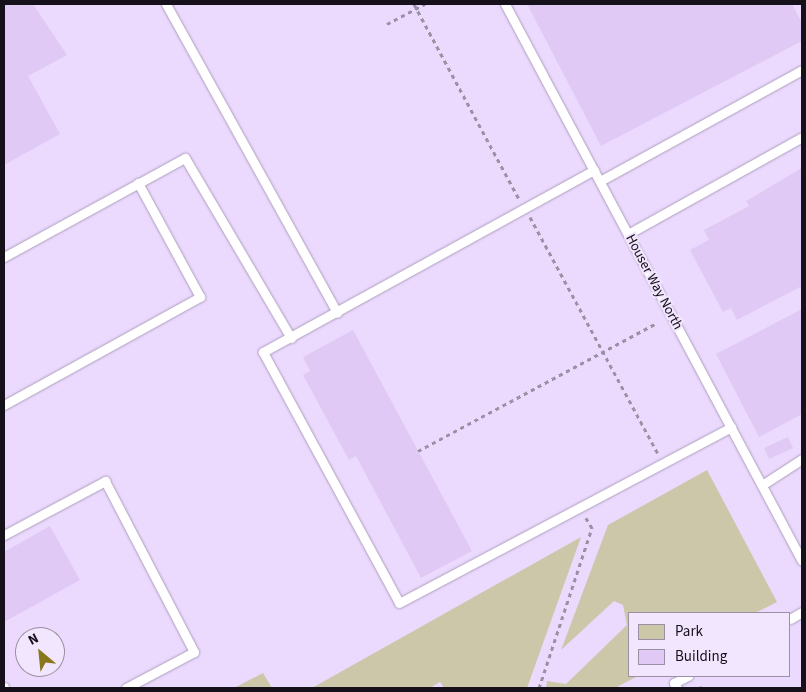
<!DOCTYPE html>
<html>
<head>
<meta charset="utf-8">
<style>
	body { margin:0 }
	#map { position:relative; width:806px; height:692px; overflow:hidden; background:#f1e6fe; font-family:"Source Sans 3",sans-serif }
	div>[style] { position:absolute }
	.built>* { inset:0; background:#ebd9fe }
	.green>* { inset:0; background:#cdc7aa }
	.building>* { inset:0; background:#e0caf5 }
	.path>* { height:3px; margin-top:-1.5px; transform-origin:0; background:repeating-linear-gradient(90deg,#9a91a4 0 4px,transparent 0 8px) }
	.roads { filter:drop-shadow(0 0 1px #ad9fbb) drop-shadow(0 0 1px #ad9fbb) }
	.service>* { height:9px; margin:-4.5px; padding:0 4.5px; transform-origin:4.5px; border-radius:4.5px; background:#fff }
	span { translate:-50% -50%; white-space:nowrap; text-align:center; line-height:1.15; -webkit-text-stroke:4px #f1e6fe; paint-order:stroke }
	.street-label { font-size:14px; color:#15101a }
	.frame { position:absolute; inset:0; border:5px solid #15101a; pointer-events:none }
	.legend { position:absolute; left:628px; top:612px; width:162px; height:65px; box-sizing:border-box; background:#f1e6fe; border:1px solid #9990a3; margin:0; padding:6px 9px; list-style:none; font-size:15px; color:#15101a }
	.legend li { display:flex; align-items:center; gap:10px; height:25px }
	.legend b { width:25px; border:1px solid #9990a3 }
	.north { position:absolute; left:15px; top:627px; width:50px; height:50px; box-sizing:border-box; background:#f1e6fe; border:1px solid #9990a3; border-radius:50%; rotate:332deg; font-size:14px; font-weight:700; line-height:20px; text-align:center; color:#15101a }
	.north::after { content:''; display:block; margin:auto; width:18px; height:22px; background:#88771b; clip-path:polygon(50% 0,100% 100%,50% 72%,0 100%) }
</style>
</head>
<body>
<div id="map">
	<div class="built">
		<div style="clip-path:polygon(evenodd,4px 4px,802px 4px,802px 688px,4px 688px,4px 4px,630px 613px,790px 613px,790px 676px,630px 676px,630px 613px,4px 4px,25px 637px,55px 637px,55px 667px,25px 667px,25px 637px)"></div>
	</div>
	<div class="green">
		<div style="clip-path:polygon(707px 470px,777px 602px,755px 613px,630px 613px,630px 676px,638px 676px,615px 688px,546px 688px,547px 681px,566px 684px,627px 625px,623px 605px,614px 601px,561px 650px,608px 525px)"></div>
		<div style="clip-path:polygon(581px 537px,527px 688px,444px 688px,440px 682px,430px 688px,312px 688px)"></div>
		<div style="clip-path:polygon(263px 673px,272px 688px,234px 688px)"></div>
	</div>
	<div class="building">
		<div style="clip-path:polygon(4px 4px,33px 4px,67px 55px,28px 76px,60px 134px,4px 165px)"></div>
		<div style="clip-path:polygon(527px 4px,792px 4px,802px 23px,802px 41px,601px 146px)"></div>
		<div style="clip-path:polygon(802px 168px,802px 292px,800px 287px,737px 320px,731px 308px,723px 312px,690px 250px,709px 240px,704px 230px,749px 206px,746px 201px)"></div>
		<div style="clip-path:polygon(802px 309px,802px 414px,759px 437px,716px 354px)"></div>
		<div style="clip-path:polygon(353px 330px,472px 551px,421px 578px,356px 456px,349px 460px,303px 375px,310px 371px,303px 357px)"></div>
		<div style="clip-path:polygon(788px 437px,793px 448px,769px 459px,764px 448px)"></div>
		<div style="clip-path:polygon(50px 526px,80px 580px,4px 622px,4px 552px)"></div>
	</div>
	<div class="path">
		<div style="left:414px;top:4px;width:221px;rotate:61.7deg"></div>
		<div style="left:387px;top:24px;width:43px;rotate:-27.8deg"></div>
		<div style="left:530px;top:217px;width:269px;rotate:61.6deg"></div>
		<div style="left:418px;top:451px;width:269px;rotate:-28.2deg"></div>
		<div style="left:539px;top:688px;width:169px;rotate:-71.7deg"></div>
		<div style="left:592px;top:528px;width:12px;rotate:-121deg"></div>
		<div style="left:699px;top:688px;width:3px;rotate:-18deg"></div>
	</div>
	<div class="roads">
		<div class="service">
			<div style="left:166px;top:4px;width:353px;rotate:61deg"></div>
			<div style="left:505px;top:4px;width:631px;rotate:61.93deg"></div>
			<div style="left:594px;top:170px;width:378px;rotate:151.2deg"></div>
			<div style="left:263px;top:352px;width:285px;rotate:61.5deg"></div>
			<div style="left:399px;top:603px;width:376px;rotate:-27.9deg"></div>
			<div style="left:600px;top:181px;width:230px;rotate:-28.8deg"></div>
			<div style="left:628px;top:234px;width:199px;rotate:-29.1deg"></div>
			<div style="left:4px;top:257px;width:206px;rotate:-28.7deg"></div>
			<div style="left:185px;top:158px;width:209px;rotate:59.5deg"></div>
			<div style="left:4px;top:405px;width:224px;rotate:-28.9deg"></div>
			<div style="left:200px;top:297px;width:130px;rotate:-118.5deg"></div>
			<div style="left:762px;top:485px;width:48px;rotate:-33deg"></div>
			<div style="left:4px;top:535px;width:115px;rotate:-28.1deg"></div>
			<div style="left:105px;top:481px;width:193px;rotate:62.5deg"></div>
			<div style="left:194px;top:652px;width:77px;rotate:152.1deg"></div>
			<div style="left:790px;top:619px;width:14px;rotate:-30deg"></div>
			<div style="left:4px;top:687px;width:1px;rotate:90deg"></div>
			<div style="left:677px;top:688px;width:6px;rotate:-121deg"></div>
			<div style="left:674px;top:683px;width:16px;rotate:-27deg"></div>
		</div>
	</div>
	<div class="street-label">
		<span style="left:654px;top:282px;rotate:62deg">Houser Way North</span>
	</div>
	<div class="frame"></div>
	<ul class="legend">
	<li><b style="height:14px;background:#cdc7aa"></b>Park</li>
	<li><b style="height:14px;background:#e0caf5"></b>Building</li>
	</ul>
	<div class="north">N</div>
</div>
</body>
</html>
